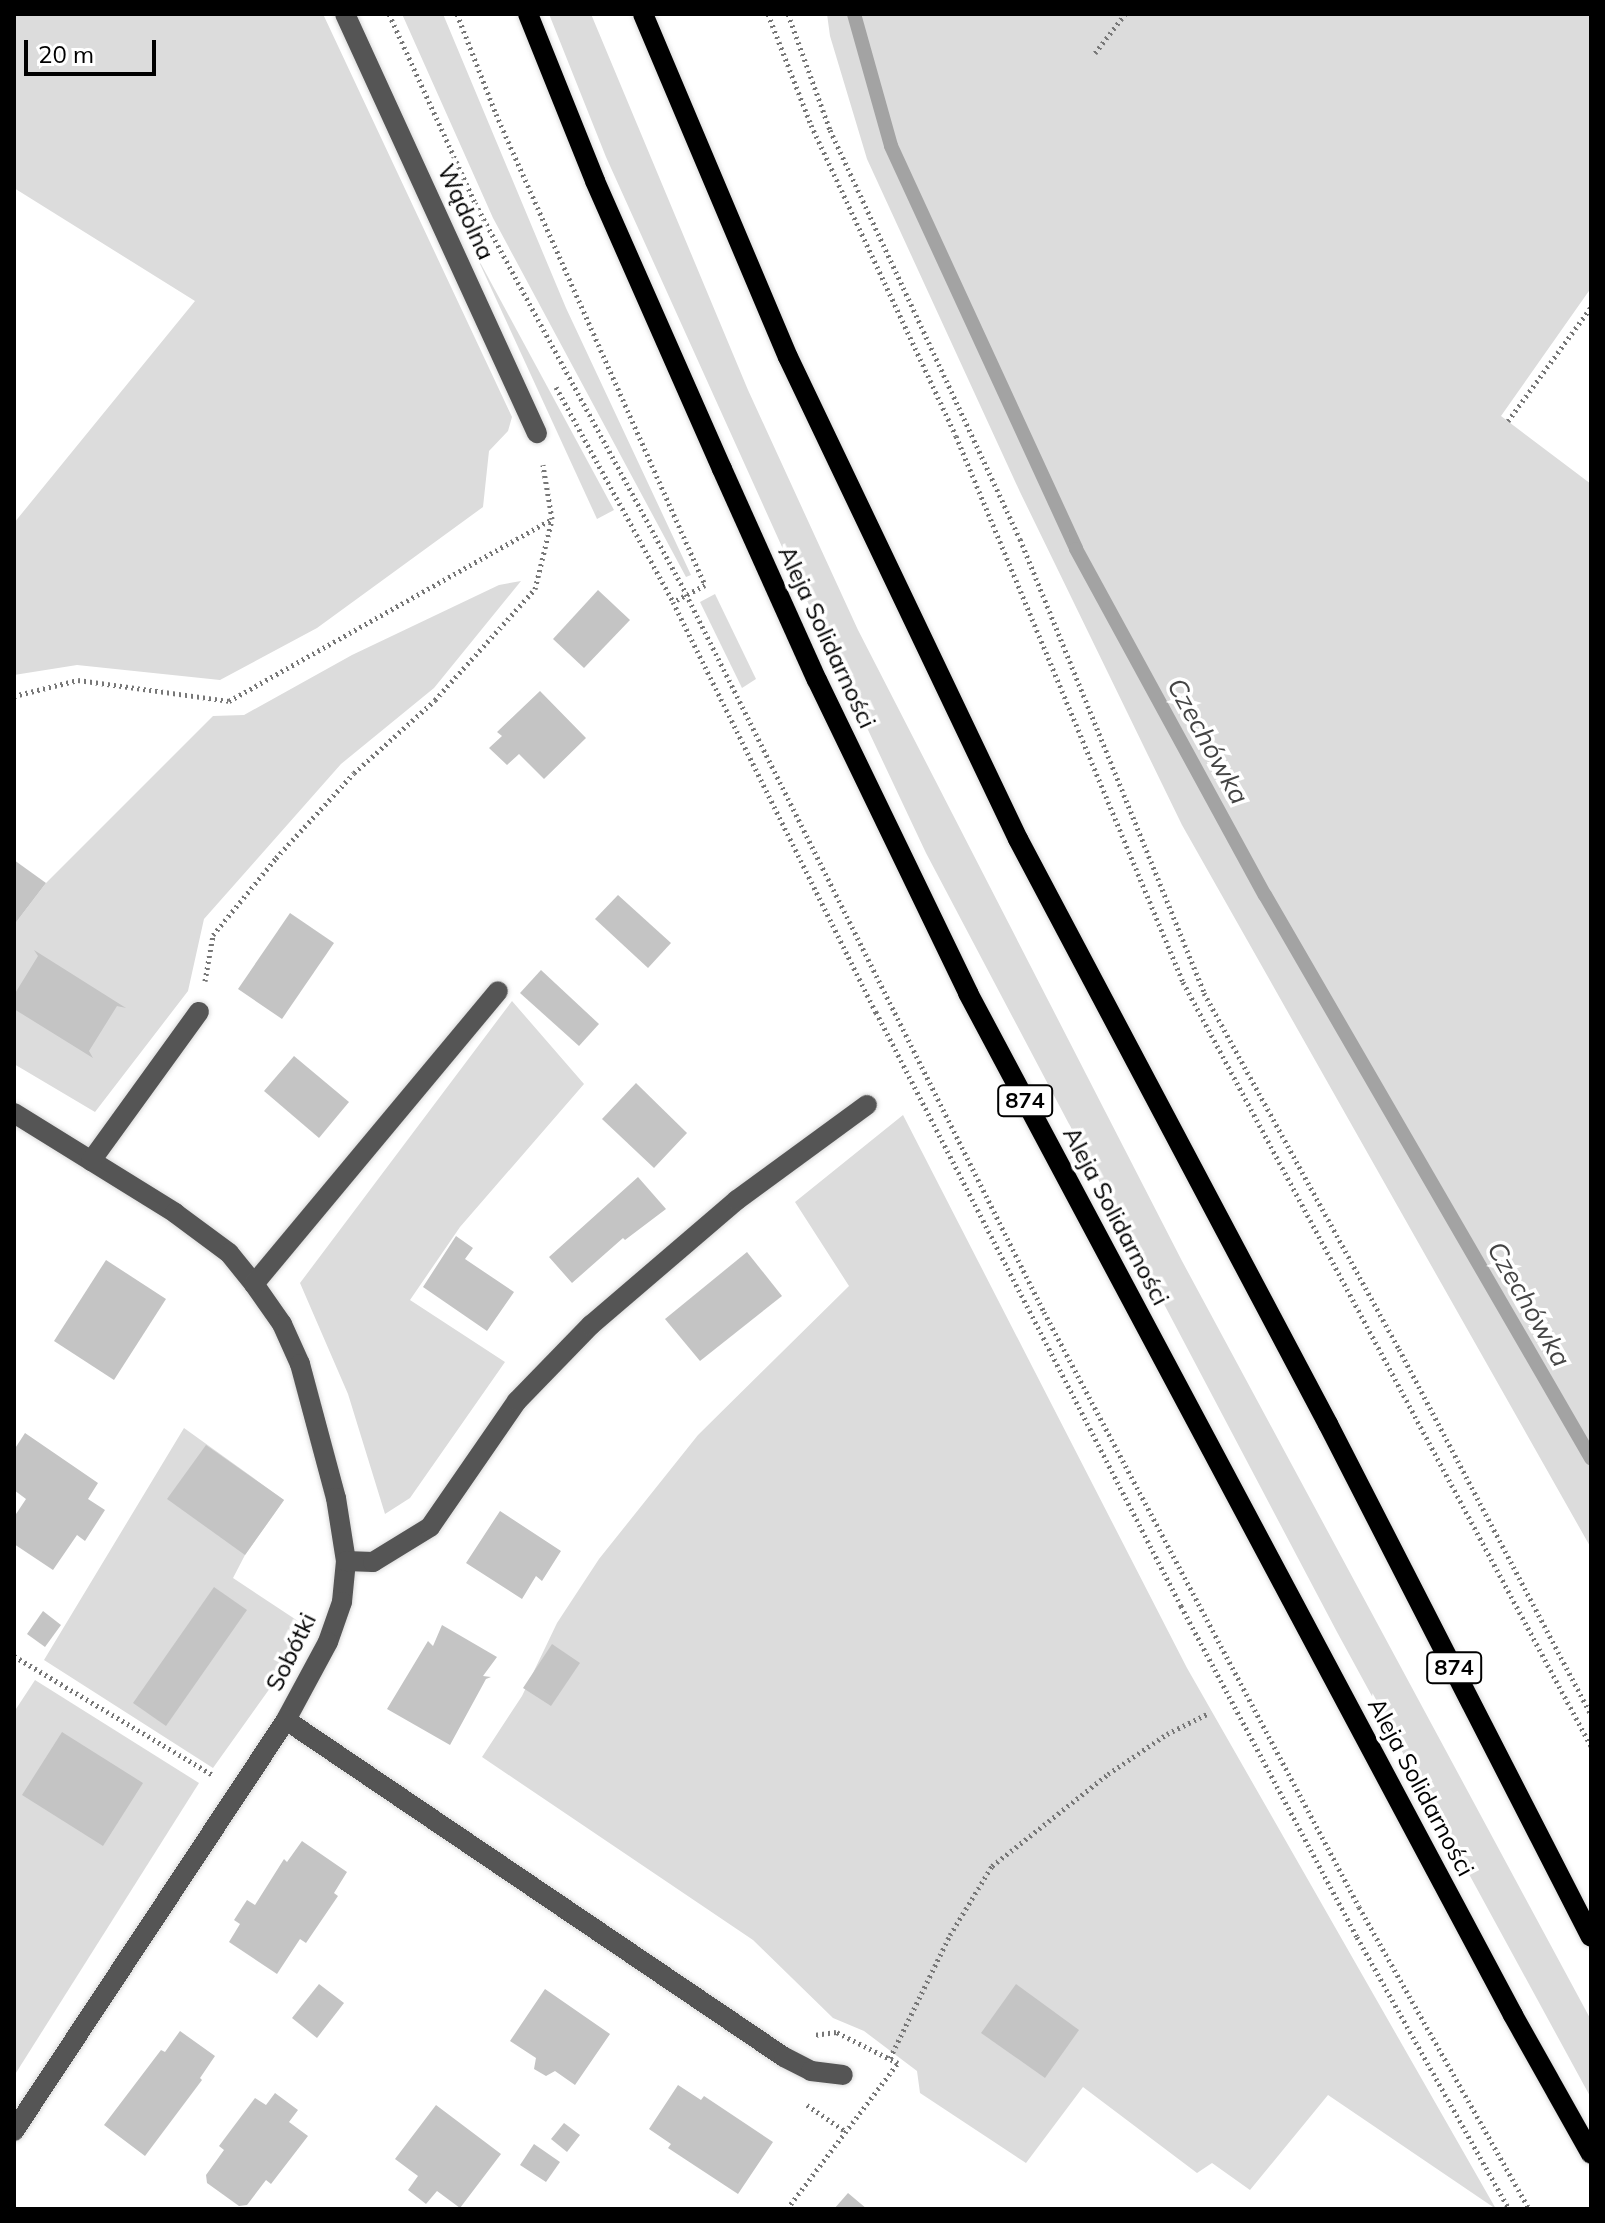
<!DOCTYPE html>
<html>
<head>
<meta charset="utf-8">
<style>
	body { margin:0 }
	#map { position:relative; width:1605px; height:2223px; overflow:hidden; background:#fff; font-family:Mulish,sans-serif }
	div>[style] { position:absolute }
	.green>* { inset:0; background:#dcdcdc }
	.stream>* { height:14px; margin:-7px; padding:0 7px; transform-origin:7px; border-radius:7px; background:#a3a3a3 }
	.building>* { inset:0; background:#c4c4c4 }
	.path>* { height:5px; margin-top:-2.5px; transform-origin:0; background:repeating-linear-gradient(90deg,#777 0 2px,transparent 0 6px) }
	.roads { filter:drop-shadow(0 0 2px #dbdbdb) drop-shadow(0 0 2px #dbdbdb) }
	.minor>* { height:20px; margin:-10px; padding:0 10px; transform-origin:10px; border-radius:10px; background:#555 }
	.major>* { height:20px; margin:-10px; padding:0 10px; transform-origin:10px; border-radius:10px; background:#000 }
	span { translate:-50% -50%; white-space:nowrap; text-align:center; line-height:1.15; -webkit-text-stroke:7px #fff; paint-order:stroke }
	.shield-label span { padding:2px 6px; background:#fff; border:2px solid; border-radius:6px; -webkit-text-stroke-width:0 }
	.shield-label { font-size:22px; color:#000; font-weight:700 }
	.street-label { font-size:24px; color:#000 }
	.water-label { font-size:26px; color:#444; font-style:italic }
	.frame { position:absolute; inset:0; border:16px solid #000; pointer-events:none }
	.scale { position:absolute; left:24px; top:40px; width:132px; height:36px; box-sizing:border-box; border:4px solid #000; border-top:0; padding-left:10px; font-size:24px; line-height:28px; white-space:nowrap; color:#000; -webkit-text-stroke:6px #fff; paint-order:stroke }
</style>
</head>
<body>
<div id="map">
	<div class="green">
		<div style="clip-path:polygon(14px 14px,323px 14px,512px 417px,508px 431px,489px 451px,483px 507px,317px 628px,220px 680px,77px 665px,14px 675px,14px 523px,195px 301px,14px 188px)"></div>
		<div style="clip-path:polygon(402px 14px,443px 14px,566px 308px,691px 575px,686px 577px,493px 218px)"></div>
		<div style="clip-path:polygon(549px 14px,591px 14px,748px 390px,858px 630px,1182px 1261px,1591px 2020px,1591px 2098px,1337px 1632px,926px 853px,787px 558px,606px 157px)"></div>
		<div style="clip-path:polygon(827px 14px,1591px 14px,1591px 288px,1501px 416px,1591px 484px,1591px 1548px,1182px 825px,1020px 492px,867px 159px,830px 36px)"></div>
		<div style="clip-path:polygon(475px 253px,614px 510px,597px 519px)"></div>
		<div style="clip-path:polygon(521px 581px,434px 688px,341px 764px,204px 919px,188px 991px,95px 1112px,14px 1064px,14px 925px,46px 883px,213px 716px,244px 715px,352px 655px,499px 585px)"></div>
		<div style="clip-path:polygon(715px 594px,756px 679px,742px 688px,700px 602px)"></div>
		<div style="clip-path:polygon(512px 1001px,584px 1084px,460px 1227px,410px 1300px,505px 1362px,410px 1498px,385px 1514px,348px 1394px,300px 1283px)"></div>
		<div style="clip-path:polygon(903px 1115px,1187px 1668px,1496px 2209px,1328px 2095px,1250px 2190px,1212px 2163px,1197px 2173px,1083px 2087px,1026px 2163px,920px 2093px,917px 2071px,864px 2031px,833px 2018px,753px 1940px,482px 1757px,522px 1696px,557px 1623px,599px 1559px,698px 1435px,849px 1286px,795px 1202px)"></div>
		<div style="clip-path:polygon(184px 1428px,284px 1500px,245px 1555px,233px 1578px,304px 1625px,283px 1670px,213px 1768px,44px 1660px)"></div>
		<div style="clip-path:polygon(35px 1680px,199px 1783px,14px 2076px,14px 1712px)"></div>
	</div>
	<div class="stream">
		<div style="left:854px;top:14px;width:137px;rotate:74.3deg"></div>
		<div style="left:891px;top:146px;width:443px;rotate:65.3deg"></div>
		<div style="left:1076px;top:549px;width:394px;rotate:61.4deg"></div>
		<div style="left:1265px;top:895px;width:651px;rotate:59.93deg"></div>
	</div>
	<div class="building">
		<div style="clip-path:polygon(598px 590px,630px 620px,584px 668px,553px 639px)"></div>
		<div style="clip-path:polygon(540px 691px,586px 738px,544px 779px,519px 754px,507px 765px,489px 748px,502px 736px,497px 732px)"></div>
		<div style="clip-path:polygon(14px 860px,46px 883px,14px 925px)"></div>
		<div style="clip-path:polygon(618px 895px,671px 943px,648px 968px,595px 919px)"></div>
		<div style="clip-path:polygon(290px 913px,334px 943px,282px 1019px,238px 989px)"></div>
		<div style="clip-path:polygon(34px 950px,126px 1008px,117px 1006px,89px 1051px,93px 1058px,14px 1009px,14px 995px,38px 956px)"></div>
		<div style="clip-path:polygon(541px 970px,599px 1024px,579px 1046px,520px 993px)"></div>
		<div style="clip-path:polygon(294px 1056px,349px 1102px,319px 1138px,264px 1091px)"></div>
		<div style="clip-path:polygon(636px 1083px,687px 1133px,654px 1168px,602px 1119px)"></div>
		<div style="clip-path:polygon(638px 1177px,666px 1209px,625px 1240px,623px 1238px,572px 1283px,549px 1257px)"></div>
		<div style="clip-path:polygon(456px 1236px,473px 1248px,465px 1259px,514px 1292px,487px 1331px,423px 1287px)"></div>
		<div style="clip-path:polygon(747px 1252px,782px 1296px,700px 1361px,665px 1319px)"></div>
		<div style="clip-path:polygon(106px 1260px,166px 1299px,114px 1380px,54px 1341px)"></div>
		<div style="clip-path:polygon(25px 1433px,98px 1483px,88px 1499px,105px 1510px,85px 1541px,77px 1535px,53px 1570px,14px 1544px,14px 1517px,26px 1499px,14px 1490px,14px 1450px)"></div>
		<div style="clip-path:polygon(206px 1445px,284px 1500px,245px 1555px,167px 1499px)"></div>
		<div style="clip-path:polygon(500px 1511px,561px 1551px,542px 1581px,536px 1576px,522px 1599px,466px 1563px)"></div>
		<div style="clip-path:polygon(214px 1587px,247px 1610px,166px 1726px,133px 1703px)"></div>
		<div style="clip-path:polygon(43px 1611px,61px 1625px,45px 1647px,27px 1634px)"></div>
		<div style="clip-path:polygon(442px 1625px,497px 1657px,483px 1676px,491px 1677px,486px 1679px,450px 1745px,387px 1709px,428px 1641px,433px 1646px)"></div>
		<div style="clip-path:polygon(552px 1644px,580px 1663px,551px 1706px,523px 1688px)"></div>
		<div style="clip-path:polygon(62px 1732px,143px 1783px,103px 1846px,22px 1795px)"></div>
		<div style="clip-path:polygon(302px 1841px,347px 1872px,334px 1893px,338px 1896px,306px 1943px,300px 1939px,277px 1974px,229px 1942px,240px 1924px,234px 1920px,247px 1900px,255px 1905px,284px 1859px,287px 1862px)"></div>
		<div style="clip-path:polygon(319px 1984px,344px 2003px,317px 2038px,292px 2018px)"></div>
		<div style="clip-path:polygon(1016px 1984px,1079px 2030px,1045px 2078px,981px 2033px)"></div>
		<div style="clip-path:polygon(545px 1989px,610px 2034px,575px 2085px,555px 2071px,546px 2076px,534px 2069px,536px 2058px,510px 2041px)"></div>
		<div style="clip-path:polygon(180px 2031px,215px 2056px,200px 2078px,202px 2080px,145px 2156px,104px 2125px,161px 2050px,165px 2052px)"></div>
		<div style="clip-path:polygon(678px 2085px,701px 2100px,704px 2096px,773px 2142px,738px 2194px,668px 2148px,671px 2144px,649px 2129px)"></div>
		<div style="clip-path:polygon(275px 2093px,298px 2110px,289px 2122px,308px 2136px,271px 2184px,266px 2180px,247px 2205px,239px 2206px,207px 2183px,206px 2175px,224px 2150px,219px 2146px,255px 2098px,266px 2105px)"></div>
		<div style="clip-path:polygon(436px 2105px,501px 2154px,460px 2208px,437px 2191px,426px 2204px,408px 2190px,418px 2176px,395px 2159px)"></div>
		<div style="clip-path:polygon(564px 2123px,580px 2135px,567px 2152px,551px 2139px)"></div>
		<div style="clip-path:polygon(534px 2144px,560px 2162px,546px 2182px,520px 2165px)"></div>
		<div style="clip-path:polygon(848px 2193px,867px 2209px,834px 2209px)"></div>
	</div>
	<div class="path">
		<div style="left:389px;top:14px;width:208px;rotate:65.5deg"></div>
		<div style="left:475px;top:203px;width:444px;rotate:61.6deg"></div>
		<div style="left:686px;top:594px;width:802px;rotate:63.5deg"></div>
		<div style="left:1044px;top:1312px;width:673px;rotate:62.1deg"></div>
		<div style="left:1359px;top:1907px;width:347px;rotate:60.6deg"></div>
		<div style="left:457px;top:14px;width:107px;rotate:68.7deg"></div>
		<div style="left:496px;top:114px;width:515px;rotate:66.07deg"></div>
		<div style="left:705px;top:585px;width:36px;rotate:152deg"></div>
		<div style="left:768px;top:14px;width:119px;rotate:68.8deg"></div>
		<div style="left:811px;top:125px;width:343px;rotate:65deg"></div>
		<div style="left:956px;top:436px;width:591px;rotate:67.42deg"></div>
		<div style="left:1183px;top:982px;width:866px;rotate:61.9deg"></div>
		<div style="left:788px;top:14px;width:123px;rotate:70.1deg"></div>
		<div style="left:830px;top:130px;width:451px;rotate:65.1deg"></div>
		<div style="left:1020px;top:539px;width:490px;rotate:67.9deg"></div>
		<div style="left:1204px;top:993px;width:406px;rotate:61.3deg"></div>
		<div style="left:1399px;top:1349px;width:413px;rotate:62.3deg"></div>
		<div style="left:1095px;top:53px;width:49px;rotate:-52.4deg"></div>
		<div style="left:556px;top:387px;width:245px;rotate:61.4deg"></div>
		<div style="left:673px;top:602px;width:458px;rotate:63.7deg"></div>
		<div style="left:876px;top:1012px;width:668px;rotate:62.82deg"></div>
		<div style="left:1181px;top:1606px;width:375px;rotate:62deg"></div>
		<div style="left:1357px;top:1937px;width:312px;rotate:60.8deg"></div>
		<div style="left:1508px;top:421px;width:141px;rotate:-53.9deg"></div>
		<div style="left:14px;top:696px;width:66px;rotate:-14deg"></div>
		<div style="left:78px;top:680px;width:152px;rotate:7.9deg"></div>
		<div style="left:229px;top:701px;width:371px;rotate:-29.4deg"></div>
		<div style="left:205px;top:981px;width:47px;rotate:-80.1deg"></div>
		<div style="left:213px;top:935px;width:99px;rotate:-50.7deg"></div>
		<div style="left:276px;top:858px;width:115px;rotate:-47.5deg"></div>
		<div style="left:354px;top:773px;width:109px;rotate:-42deg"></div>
		<div style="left:435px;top:700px;width:149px;rotate:-48deg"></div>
		<div style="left:535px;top:589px;width:72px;rotate:-76.3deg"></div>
		<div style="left:552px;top:519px;width:55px;rotate:-99.5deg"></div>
		<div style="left:14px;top:1656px;width:232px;rotate:30.9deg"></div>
		<div style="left:890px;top:2058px;width:137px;rotate:-64deg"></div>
		<div style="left:950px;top:1935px;width:81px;rotate:-58.7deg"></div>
		<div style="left:992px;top:1866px;width:148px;rotate:-38.4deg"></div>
		<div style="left:1108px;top:1774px;width:71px;rotate:-34.1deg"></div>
		<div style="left:1167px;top:1734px;width:47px;rotate:-26.6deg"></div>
		<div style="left:807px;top:2105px;width:46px;rotate:34.4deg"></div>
		<div style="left:787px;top:2209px;width:183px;rotate:-52.8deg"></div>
		<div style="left:898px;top:2063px;width:69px;rotate:-153.4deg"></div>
		<div style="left:836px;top:2032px;width:22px;rotate:172deg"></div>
	</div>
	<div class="roads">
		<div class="minor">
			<div style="left:345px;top:14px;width:461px;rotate:65.4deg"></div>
			<div style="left:14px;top:1113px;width:190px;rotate:31.8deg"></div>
			<div style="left:175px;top:1213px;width:67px;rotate:36.5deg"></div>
			<div style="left:229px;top:1253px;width:40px;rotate:51deg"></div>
			<div style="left:254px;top:1284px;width:49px;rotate:55deg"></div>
			<div style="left:282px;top:1324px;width:44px;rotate:65.8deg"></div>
			<div style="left:300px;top:1364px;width:139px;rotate:75deg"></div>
			<div style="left:336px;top:1498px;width:64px;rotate:81deg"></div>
			<div style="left:346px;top:1561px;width:41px;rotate:95.6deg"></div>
			<div style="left:342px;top:1602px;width:42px;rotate:109.3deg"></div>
			<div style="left:328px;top:1642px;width:89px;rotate:118.3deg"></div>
			<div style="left:286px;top:1720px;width:493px;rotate:123.5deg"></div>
			<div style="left:91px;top:1161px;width:184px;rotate:-54.1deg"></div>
			<div style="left:254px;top:1284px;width:381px;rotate:-50.2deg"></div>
			<div style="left:346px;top:1561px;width:27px;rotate:2deg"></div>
			<div style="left:373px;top:1562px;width:67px;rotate:-31.6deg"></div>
			<div style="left:430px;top:1527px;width:153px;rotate:-55.4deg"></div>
			<div style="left:517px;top:1401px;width:106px;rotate:-45.8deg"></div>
			<div style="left:591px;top:1325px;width:192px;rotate:-40.6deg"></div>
			<div style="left:737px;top:1200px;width:161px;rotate:-36.2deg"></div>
			<div style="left:286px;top:1720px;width:601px;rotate:34.09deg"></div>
			<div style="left:784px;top:2057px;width:30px;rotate:27deg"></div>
			<div style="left:811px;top:2071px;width:32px;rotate:7deg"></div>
		</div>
		<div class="major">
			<div style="left:528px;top:14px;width:180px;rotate:68.1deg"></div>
			<div style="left:595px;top:181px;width:315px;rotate:66.2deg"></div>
			<div style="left:722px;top:469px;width:231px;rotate:65.8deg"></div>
			<div style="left:817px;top:680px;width:348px;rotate:64.2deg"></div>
			<div style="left:968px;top:993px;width:1158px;rotate:61.93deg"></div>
			<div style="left:1513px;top:2015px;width:159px;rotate:60.7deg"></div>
			<div style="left:643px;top:14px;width:372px;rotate:67.1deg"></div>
			<div style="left:788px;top:357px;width:534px;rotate:64.49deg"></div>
			<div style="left:1018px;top:839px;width:662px;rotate:62.08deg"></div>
			<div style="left:1328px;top:1424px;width:576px;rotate:62.86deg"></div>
		</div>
	</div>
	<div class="shield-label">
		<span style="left:1025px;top:1101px">874</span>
		<span style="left:1454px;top:1668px">874</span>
	</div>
	<div class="street-label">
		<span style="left:466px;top:212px;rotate:65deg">Wądolna</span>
		<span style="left:827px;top:637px;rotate:65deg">Aleja Solidarności</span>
		<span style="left:1116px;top:1216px;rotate:62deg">Aleja Solidarności</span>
		<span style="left:291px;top:1652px;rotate:-64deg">Sobótki</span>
		<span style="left:1421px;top:1787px;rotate:62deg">Aleja Solidarności</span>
	</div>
	<div class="water-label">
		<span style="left:1208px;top:741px;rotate:61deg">Czechówka</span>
		<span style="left:1529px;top:1304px;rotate:60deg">Czechówka</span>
	</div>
	<div class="frame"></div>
	<div class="scale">20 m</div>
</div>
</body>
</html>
